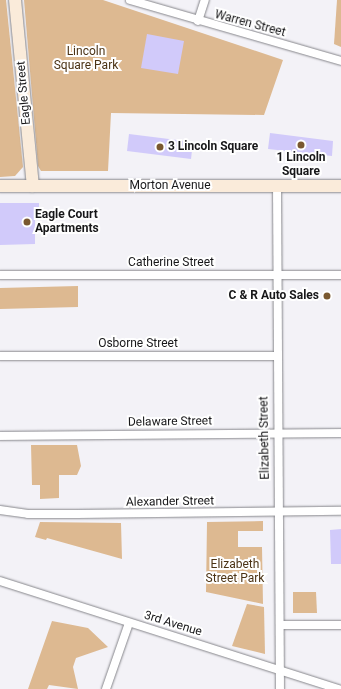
<!DOCTYPE html>
<html>
<head>
<meta charset="utf-8">
<style>
	body { margin:0 }
	#map { position:relative; width:341px; height:689px; overflow:hidden; background:#f3f2f7; font-family:Roboto,sans-serif }
	div>[style] { position:absolute }
	.green>* { inset:0; background:#ddb991 }
	.building>* { inset:0; background:#d1cafa }
	.roads { filter:drop-shadow(0 0 1px #86868b) drop-shadow(0 0 1px #86868b) }
	.street>* { height:8px; margin:-4px; padding:0 4px; transform-origin:4px; border-radius:4px; background:#fff }
	.secondary>* { height:12px; margin:-6px; padding:0 6px; transform-origin:6px; border-radius:6px; background:#faebda }
	.dots>* { width:11px; height:11px; translate:-50% -50%; box-sizing:border-box; border:2px solid #fff; border-radius:50% }
	span { translate:-50% -50%; white-space:nowrap; text-align:center; line-height:1.15; -webkit-text-stroke:4px #fff; paint-order:stroke }
	.street-label { font-size:12px; color:#171719 }
	.park-label { font-size:12px; color:#4b3315 }
	.poi-label { font-size:12px; color:#171719; font-weight:700 }
	.left { translate:0 -50%; text-align:left }
	.right { translate:-100% -50%; text-align:right }
</style>
</head>
<body>
<div id="map">
	<div class="green">
		<div style="clip-path:polygon(0 0,6px 0,23px 167px,15px 176px,0 177px)"></div>
		<div style="clip-path:polygon(24px 0,103px 0,283px 60px,264px 115px,111px 113px,108px 171px,41px 171px,38px 166px)"></div>
		<div style="clip-path:polygon(337px 0,341px 0,341px 47px,334px 44px)"></div>
		<div style="clip-path:polygon(78px 286px,78px 307px,0 309px,0 288px)"></div>
		<div style="clip-path:polygon(31px 445px,77px 445px,81px 466px,77px 475px,59px 475px,59px 498px,40px 499px,40px 485px,32px 485px)"></div>
		<div style="clip-path:polygon(263px 521px,263px 531px,238px 531px,238px 547px,262px 547px,263px 604px,206px 592px,207px 522px)"></div>
		<div style="clip-path:polygon(40px 522px,121px 523px,122px 559px,47px 538px,46px 540px,35px 537px)"></div>
		<div style="clip-path:polygon(293px 592px,316px 592px,317px 613px,293px 613px)"></div>
		<div style="clip-path:polygon(247px 604px,264px 607px,265px 654px,232px 646px)"></div>
		<div style="clip-path:polygon(52px 621px,88px 628px,108px 647px,76px 658px,73px 667px,78px 689px,49px 685px,47px 689px,28px 689px)"></div>
	</div>
	<div class="building">
		<div style="clip-path:polygon(147px 34px,184px 41px,178px 74px,141px 68px)"></div>
		<div style="clip-path:polygon(270px 133px,333px 141px,332px 156px,268px 149px)"></div>
		<div style="clip-path:polygon(129px 134px,193px 142px,191px 159px,127px 151px)"></div>
		<div style="clip-path:polygon(0 203px,39px 203px,39px 213px,35px 213px,35px 244px,0 245px)"></div>
		<div style="clip-path:polygon(341px 529px,341px 564px,331px 564px,330px 530px)"></div>
	</div>
	<div class="roads">
		<div class="street">
			<div style="left:130px;top:0;width:220px;rotate:16.1deg"></div>
			<div style="left:198px;top:21px;width:22px;rotate:-72deg"></div>
			<div style="left:277px;top:186px;width:503px;rotate:89.66deg"></div>
			<div style="left:0;top:275px;width:341px"></div>
			<div style="left:0;top:356px;width:276px"></div>
			<div style="left:0;top:436px;width:341px;rotate:-0.5deg"></div>
			<div style="left:0;top:510px;width:28px;rotate:8deg"></div>
			<div style="left:28px;top:514px;width:49px"></div>
			<div style="left:77px;top:514px;width:264px;rotate:-0.7deg"></div>
			<div style="left:0;top:581px;width:356px;rotate:17.7deg"></div>
			<div style="left:280px;top:625px;width:61px"></div>
			<div style="left:106px;top:689px;width:70px;rotate:-70.8deg"></div>
		</div>
		<div class="secondary">
			<div style="left:15px;top:0;width:187px;rotate:84.5deg"></div>
			<div style="left:0;top:186px;width:341px"></div>
		</div>
	</div>
	<div class="dots">
		<div style="left:301px;top:145px;background:#7a5830"></div>
		<div style="left:160px;top:147px;background:#7a5830"></div>
		<div style="left:27px;top:222px;background:#7a5830"></div>
		<div style="left:327px;top:296px;background:#7a5830"></div>
	</div>
	<div class="street-label">
		<span style="left:250px;top:24px;rotate:15deg">Warren Street</span>
		<span style="left:24px;top:93px;rotate:-95deg">Eagle Street</span>
		<span style="left:170px;top:186px">Morton Avenue</span>
		<span style="left:171px;top:263px">Catherine Street</span>
		<span style="left:138px;top:344px">Osborne Street</span>
		<span style="left:170px;top:422px;rotate:-1deg">Delaware Street</span>
		<span style="left:265px;top:438px;rotate:-91deg">Elizabeth Street</span>
		<span style="left:170px;top:502px;rotate:-1deg">Alexander Street</span>
		<span style="left:173px;top:624px;rotate:17deg">3rd Avenue</span>
	</div>
	<div class="park-label">
		<span style="left:86px;top:59px">Lincoln<br>Square Park</span>
		<span style="left:235px;top:572px">Elizabeth<br>Street Park</span>
	</div>
	<div class="poi-label">
		<span class="left" style="left:168px;top:147px">3 Lincoln Square</span>
		<span style="left:301px;top:165px">1 Lincoln<br>Square</span>
		<span class="left" style="left:35px;top:222px">Eagle Court<br>Apartments</span>
		<span class="right" style="left:319px;top:296px">C &amp; R Auto Sales</span>
	</div>
</div>
</body>
</html>
